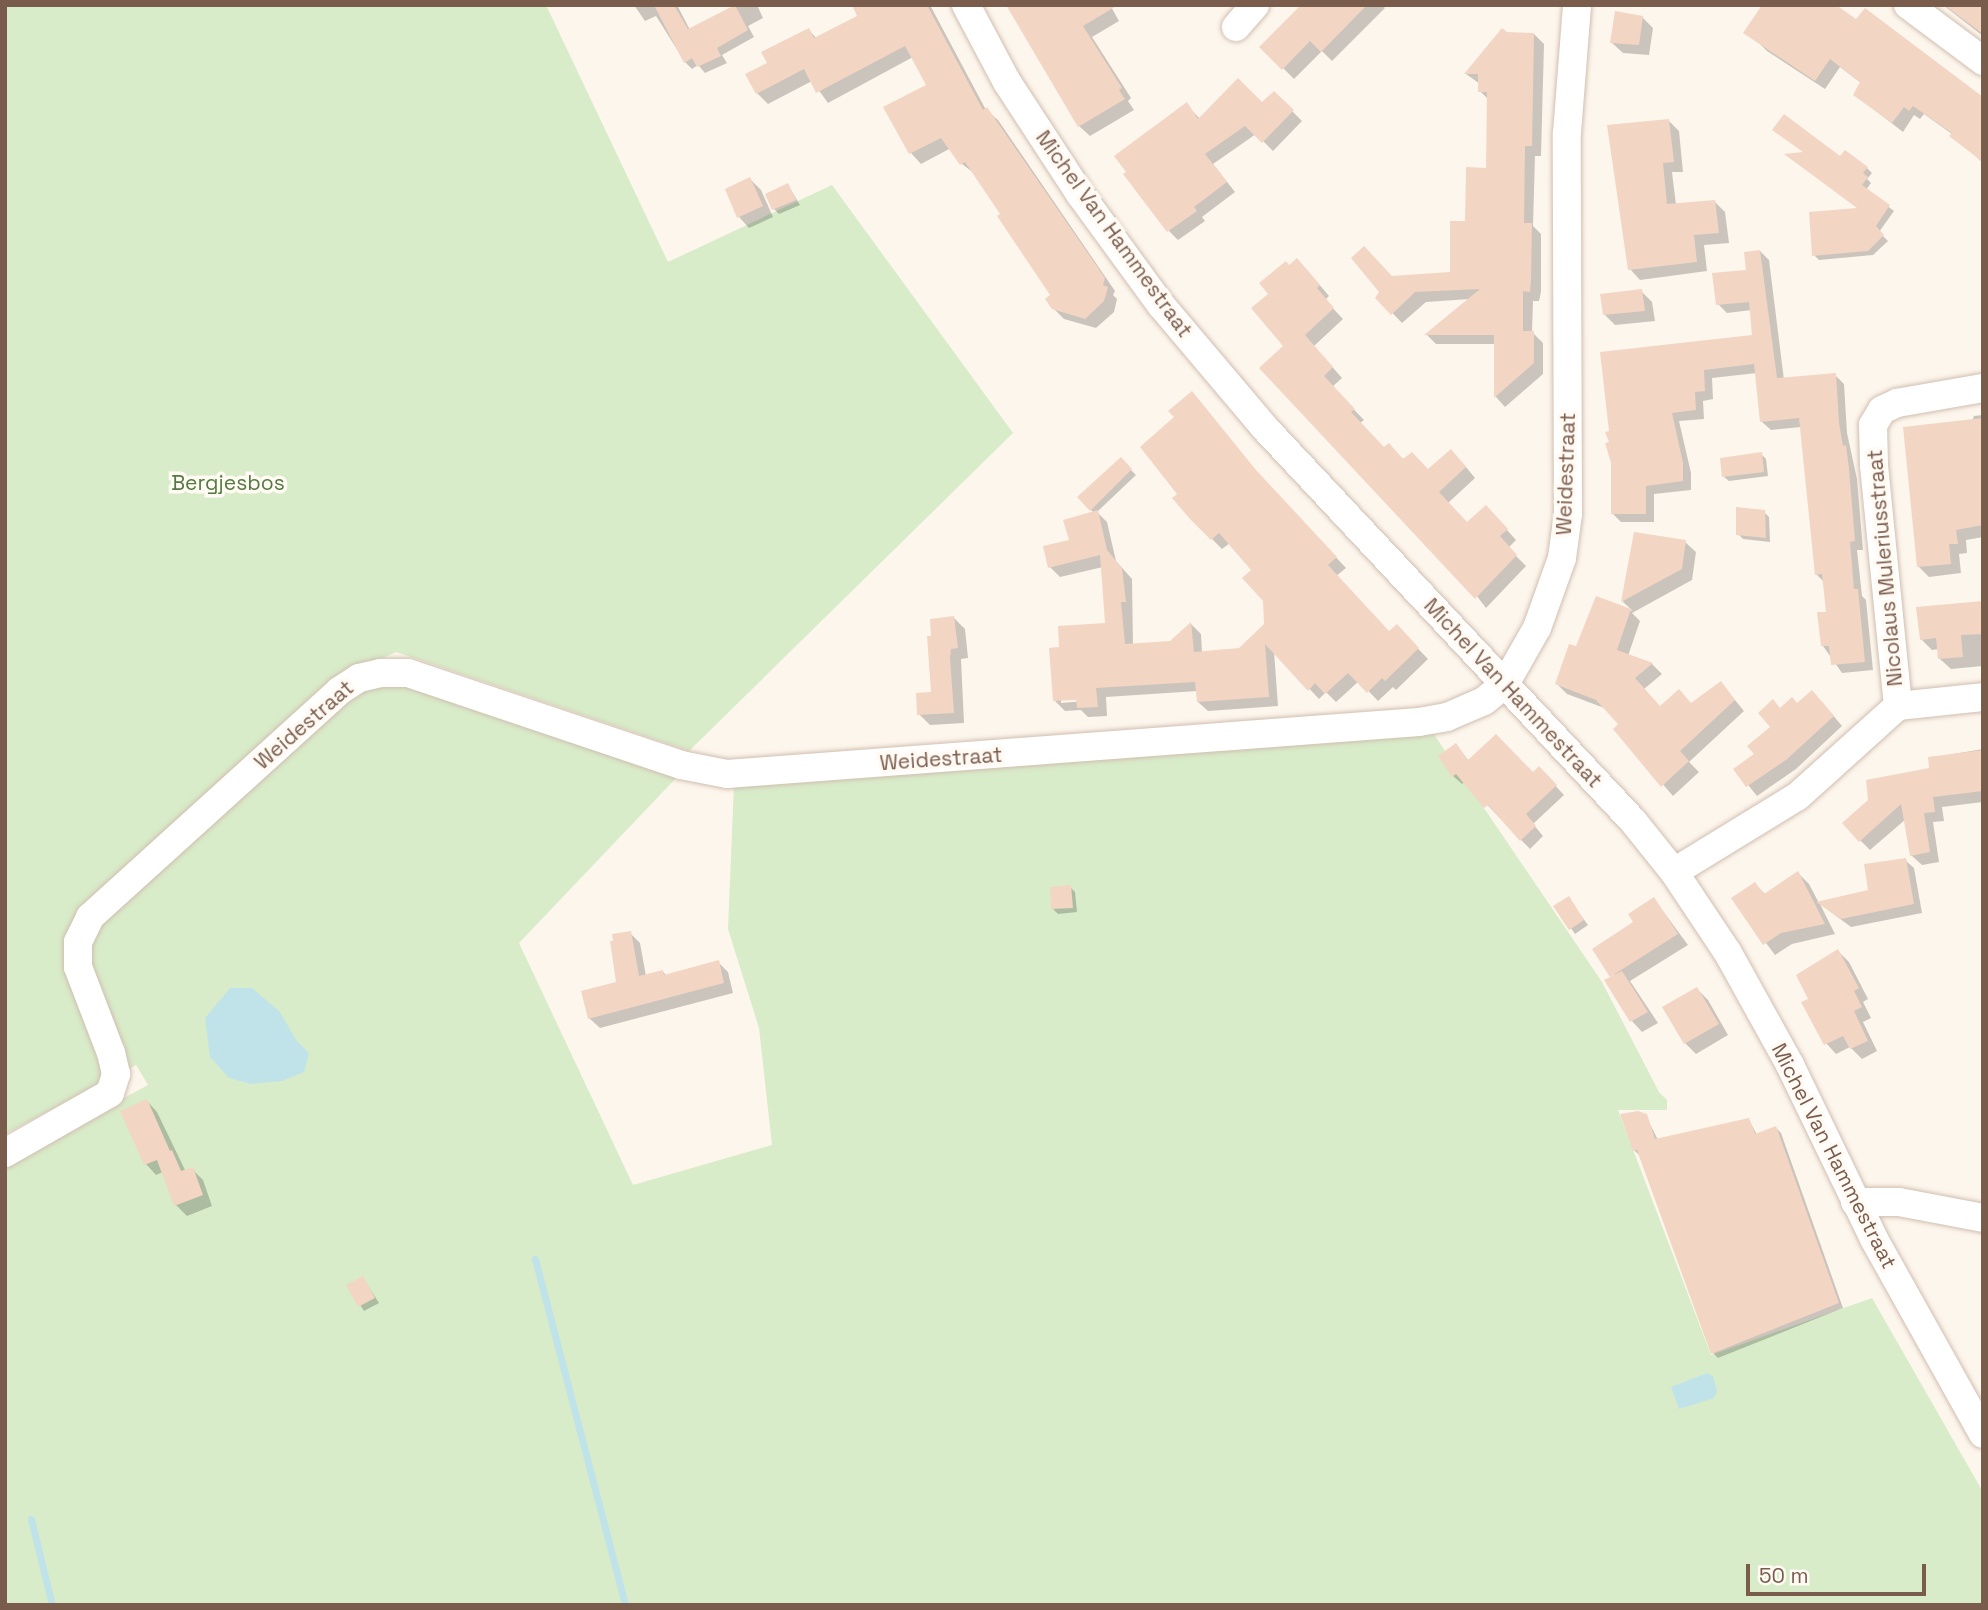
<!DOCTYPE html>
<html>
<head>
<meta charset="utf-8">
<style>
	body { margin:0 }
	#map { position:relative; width:1988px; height:1610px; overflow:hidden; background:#fdf6ec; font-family:"Space Grotesk",sans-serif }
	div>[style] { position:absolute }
	.green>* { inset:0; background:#d8ecc9 }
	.water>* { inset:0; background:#bfe3e8 }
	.shadow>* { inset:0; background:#0003 }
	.stream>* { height:7px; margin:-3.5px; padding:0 3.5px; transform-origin:3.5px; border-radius:3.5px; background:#bfe3e8 }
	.building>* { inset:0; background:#f3d5c3 }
	.roads { filter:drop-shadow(0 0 2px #d1beb0) drop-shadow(0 0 2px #d1beb0) }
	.street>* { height:28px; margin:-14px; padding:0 14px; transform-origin:14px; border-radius:14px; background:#fff }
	span { translate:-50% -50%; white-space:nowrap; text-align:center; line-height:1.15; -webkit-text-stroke:7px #fffaf3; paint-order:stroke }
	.street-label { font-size:21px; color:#7a5c4d }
	.park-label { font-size:21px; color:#537a41 }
	.frame { position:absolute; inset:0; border:7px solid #7a5c4d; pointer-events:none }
	.scale { position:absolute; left:1746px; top:1564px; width:180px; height:32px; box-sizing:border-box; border:4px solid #7a5c4d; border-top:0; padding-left:9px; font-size:21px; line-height:24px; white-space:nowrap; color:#7a5c4d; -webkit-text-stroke:5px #fffaf3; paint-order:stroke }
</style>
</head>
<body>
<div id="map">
	<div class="green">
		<div style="clip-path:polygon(5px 5px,546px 5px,668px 262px,832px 185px,1013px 433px,689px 751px,396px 652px,333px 681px,357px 691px,382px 686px,409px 687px,679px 775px,519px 943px,633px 1185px,772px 1145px,759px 1028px,728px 929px,734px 784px,1431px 730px,1602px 982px,1659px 1092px,1667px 1100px,1667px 1110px,1618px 1110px,1711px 1355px,1872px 1298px,1983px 1492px,1983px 1605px,5px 1605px,5px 1162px,148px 1085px,136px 1065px,5px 1134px)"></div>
	</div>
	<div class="water">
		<div style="clip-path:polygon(230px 988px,252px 988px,280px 1012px,296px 1040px,309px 1053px,304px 1072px,282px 1081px,251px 1084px,229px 1078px,210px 1057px,205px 1018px)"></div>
		<div style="clip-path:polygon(1707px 1373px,1713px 1376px,1717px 1391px,1714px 1398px,1679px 1409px,1671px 1387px)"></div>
	</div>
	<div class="shadow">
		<div style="clip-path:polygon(634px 5px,677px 5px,690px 30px,737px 5px,757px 5px,763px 18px,748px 26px,754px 37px,722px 55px,727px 63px,705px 73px,698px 65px,692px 69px,685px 62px,656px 16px,645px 21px)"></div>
		<div style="clip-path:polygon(854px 5px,930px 5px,986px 110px,998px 120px,1115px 291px,1113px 295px,1117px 299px,1114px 312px,1096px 328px,1064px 319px,1053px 308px,1052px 295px,1003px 214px,974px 173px,962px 164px,951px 148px,921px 164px,911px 153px,928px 86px,913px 57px,828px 103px,812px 81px,768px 104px,757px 93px,769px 64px,809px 30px,817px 39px,859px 17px)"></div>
		<div style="clip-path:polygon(1008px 5px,1110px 5px,1119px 21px,1092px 37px,1131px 98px,1128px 101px,1134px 110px,1090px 136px,1079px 126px)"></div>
		<div style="clip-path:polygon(1306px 5px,1382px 5px,1385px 8px,1332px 61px,1322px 51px,1294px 79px,1262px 47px)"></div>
		<div style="clip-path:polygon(1762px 5px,1833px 5px,1983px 100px,1983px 163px,1952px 134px,1924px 114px,1920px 119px,1914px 115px,1903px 132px,1855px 95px,1861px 83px,1840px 67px,1825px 89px,1767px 51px,1757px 41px)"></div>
		<div style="clip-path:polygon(1943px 5px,1983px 5px,1983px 36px)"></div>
		<div style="clip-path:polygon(1642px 17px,1653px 28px,1649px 55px,1623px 53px,1612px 43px)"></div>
		<div style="clip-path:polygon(1502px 31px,1506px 34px,1534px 34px,1544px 44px,1541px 156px,1535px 156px,1533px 226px,1541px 234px,1541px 292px,1539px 301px,1533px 301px,1532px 332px,1543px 343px,1543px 374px,1505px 407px,1496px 397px,1496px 344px,1436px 344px,1427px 335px,1470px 299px,1426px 302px,1402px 323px,1378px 298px,1392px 277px,1452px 274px,1467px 223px,1488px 169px,1489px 100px,1480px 91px,1480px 84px,1466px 74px)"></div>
		<div style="clip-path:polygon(1274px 93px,1302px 121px,1273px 151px,1256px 134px,1213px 164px,1235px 192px,1202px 217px,1205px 221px,1178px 240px,1169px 231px,1187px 105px,1200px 119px,1262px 104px)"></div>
		<div style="clip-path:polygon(1668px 120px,1679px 131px,1683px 172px,1672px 172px,1676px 205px,1715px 202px,1725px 212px,1729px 243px,1704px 245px,1707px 271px,1640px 280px,1630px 269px)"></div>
		<div style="clip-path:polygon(1841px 159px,1867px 168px,1872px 173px,1867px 179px,1871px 183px,1866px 190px,1894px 211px,1879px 232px,1888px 241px,1873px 255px,1819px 260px,1814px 255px,1860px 209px)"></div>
		<div style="clip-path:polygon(750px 179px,761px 190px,773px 217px,749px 228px,739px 217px)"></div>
		<div style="clip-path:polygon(788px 185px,800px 205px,779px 214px,774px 209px)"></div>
		<div style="clip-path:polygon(1760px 251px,1769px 260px,1784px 380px,1835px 375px,1844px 384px,1847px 433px,1857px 479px,1863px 550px,1857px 550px,1862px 596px,1866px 600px,1873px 670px,1842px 673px,1823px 646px,1827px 613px,1824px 582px,1816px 574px,1801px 427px,1771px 430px,1762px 422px,1757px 373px,1712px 378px,1713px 399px,1703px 401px,1704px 419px,1679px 421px,1691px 473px,1691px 490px,1654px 494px,1654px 522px,1621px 522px,1612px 513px,1611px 433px,1602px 354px,1754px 337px,1752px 310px,1727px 313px,1718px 304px,1748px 271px)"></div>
		<div style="clip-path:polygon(1289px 267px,1307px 270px,1329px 296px,1325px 300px,1343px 319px,1314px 346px,1342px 378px,1332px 387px,1364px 420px,1360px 423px,1384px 449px,1428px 471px,1461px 461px,1475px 478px,1448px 503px,1467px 524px,1496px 518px,1516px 540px,1508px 548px,1526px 566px,1486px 608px,1286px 346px,1270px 294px)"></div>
		<div style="clip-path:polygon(1641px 291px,1652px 302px,1655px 321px,1615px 325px,1604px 314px)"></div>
		<div style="clip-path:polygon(1983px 415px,1983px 537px,1966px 540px,1967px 553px,1959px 554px,1961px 573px,1929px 577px,1919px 567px,1974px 416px)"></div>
		<div style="clip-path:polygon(1761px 454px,1766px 459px,1768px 476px,1729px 481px,1724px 477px)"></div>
		<div style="clip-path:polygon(evenodd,1121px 460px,1136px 475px,1097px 512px,1107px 522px,1116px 561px,1132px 579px,1133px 646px,1171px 643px,1191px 624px,1201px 634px,1202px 653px,1240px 650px,1266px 625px,1264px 600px,1253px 570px,1230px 543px,1222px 549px,1191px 518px,1266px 482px,1346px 568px,1336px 576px,1389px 633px,1397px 627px,1428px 659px,1396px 690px,1393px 687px,1378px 701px,1359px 681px,1336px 702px,1326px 692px,1319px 699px,1274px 651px,1278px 706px,1208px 711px,1198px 702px,1198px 691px,1106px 697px,1107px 716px,1088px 717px,1081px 710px,1065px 711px,1055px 701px,1061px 649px,1106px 625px,1103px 567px,1060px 577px,1050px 567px,1094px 513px,1079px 497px,1121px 460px,1085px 698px,1085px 701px,1061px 703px,1061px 699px,1085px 698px)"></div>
		<div style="clip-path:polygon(1764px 512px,1769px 517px,1770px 542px,1743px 539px,1738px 534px)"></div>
		<div style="clip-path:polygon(1636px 534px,1685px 542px,1696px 552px,1692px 580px,1632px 613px,1640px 621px,1628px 656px,1652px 664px,1662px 674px,1644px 689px,1661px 708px,1691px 704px,1721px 683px,1744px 711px,1689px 762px,1699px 772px,1673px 796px,1615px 729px,1621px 724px,1607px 709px,1567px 694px,1557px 684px,1577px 649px,1597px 598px,1633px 611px,1623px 602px)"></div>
		<div style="clip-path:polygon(1983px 602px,1983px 666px,1951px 669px,1940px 659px,1939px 649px,1932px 650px,1921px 639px)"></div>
		<div style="clip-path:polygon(954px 618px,965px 629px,968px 658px,961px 659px,964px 723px,930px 725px,919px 714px,933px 694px)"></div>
		<div style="clip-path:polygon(1822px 702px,1842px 726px,1796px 769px,1757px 796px,1735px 769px,1756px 754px,1781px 709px)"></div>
		<div style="clip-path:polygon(1456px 745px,1469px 761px,1533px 774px,1539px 768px,1564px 795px,1533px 824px,1543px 836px,1530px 849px,1465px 782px,1462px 784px,1453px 776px)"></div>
		<div style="clip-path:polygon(1983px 749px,1983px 802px,1942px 807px,1944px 821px,1933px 822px,1939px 862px,1922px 865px,1911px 855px,1906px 819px,1870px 850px,1860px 840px,1931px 770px,1930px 758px)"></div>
		<div style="clip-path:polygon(1905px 860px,1914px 868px,1922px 913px,1851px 927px,1820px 904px,1835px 934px,1792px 944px,1775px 955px,1733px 899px,1755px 884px,1766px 895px,1798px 873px,1809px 884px,1819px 903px,1870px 891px)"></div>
		<div style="clip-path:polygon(1070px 887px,1075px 892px,1077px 912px,1058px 914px,1053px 909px)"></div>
		<div style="clip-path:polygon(1568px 898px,1588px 925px,1575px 934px,1556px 906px)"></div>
		<div style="clip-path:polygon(1654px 899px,1688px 945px,1630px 981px,1658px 1023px,1642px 1032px,1632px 1021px,1607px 981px,1613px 977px,1636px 923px)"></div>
		<div style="clip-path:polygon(630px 933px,640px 943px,646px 976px,663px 972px,667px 976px,718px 962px,728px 972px,733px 993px,600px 1028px,589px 1018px,618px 984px)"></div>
		<div style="clip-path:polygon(1838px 951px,1849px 962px,1868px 999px,1863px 1002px,1871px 1018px,1863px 1022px,1877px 1051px,1862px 1059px,1850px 1047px,1836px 1054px,1826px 1043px,1810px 1000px)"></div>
		<div style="clip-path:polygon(1697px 989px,1708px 1000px,1728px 1035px,1696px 1054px,1685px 1043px)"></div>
		<div style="clip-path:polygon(147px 1101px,157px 1112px,186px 1172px,192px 1169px,203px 1180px,212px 1206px,187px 1216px,176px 1205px,163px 1172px,156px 1175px,146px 1164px)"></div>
		<div style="clip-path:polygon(1646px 1116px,1658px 1140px,1749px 1120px,1757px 1135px,1776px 1128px,1781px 1133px,1843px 1308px,1718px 1358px,1713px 1353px,1639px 1155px,1634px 1150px)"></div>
		<div style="clip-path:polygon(363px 1278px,379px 1303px,364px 1311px,348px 1285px)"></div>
	</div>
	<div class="stream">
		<div style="left:535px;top:1259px;width:358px;rotate:75.4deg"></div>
		<div style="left:31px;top:1519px;width:89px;rotate:76.3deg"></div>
	</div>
	<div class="building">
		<div style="clip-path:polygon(654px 5px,674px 5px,688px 29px,735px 5px,748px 30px,717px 48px,721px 56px,697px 67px,692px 58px,684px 63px)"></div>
		<div style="clip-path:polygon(852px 5px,927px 5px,983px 110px,987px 107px,1105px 278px,1103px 285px,1108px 287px,1104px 301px,1085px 319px,1052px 309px,1045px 299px,1050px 295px,997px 216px,1000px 214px,965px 162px,960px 165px,941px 138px,909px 154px,883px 107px,926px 85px,905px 46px,816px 93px,804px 69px,756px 94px,745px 74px,767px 63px,761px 52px,809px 28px,814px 38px,857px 16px)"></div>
		<div style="clip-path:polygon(1006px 5px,1118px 5px,1083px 26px,1122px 88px,1119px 90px,1125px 99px,1078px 127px)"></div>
		<div style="clip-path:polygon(1301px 5px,1367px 5px,1321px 52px,1310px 41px,1282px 70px,1259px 47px)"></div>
		<div style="clip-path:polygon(1762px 5px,1836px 5px,1856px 19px,1865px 8px,1983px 97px,1983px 162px,1949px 136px,1952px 133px,1913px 106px,1909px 111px,1904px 107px,1892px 123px,1853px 95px,1860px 82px,1830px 59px,1815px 81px,1743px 33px)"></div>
		<div style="clip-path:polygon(1944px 5px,1983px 5px,1983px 34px)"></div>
		<div style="clip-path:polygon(1615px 11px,1643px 16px,1639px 45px,1610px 43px)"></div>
		<div style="clip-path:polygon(1502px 28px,1507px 32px,1534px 33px,1532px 146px,1525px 146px,1524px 223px,1532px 223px,1531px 281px,1530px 292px,1523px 291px,1523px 331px,1534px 331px,1534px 363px,1494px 398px,1494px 335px,1424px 335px,1480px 289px,1415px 292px,1391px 315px,1375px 298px,1379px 292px,1351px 258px,1364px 246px,1392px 276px,1450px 272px,1450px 221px,1465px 221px,1466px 167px,1486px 168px,1487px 92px,1478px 92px,1478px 74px,1464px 74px)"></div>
		<div style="clip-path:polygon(1238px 78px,1262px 102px,1274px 91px,1294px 110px,1262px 143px,1245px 126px,1205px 154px,1227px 182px,1194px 207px,1197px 211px,1167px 232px,1123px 174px,1126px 172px,1114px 156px,1187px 102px,1198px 119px)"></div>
		<div style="clip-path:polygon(1784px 114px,1840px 156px,1845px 150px,1868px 167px,1863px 173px,1868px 177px,1862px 185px,1890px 205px,1876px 226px,1884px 235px,1868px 251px,1812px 256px,1809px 212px,1857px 208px,1784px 154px,1803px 152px,1772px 130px)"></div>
		<div style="clip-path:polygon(1669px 119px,1674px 162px,1663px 163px,1667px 204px,1715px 200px,1719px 233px,1694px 235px,1697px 262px,1628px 270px,1607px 125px)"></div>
		<div style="clip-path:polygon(750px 177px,763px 206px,737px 218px,725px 189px)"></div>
		<div style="clip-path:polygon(788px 183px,796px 200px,772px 210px,765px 194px)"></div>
		<div style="clip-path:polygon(1760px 250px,1777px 378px,1836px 373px,1839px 423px,1843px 446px,1846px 445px,1849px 469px,1855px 541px,1850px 542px,1854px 589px,1858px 589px,1865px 662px,1831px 665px,1829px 646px,1821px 646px,1817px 612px,1826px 612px,1822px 574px,1815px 575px,1799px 418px,1760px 422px,1754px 364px,1704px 370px,1705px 391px,1695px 392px,1696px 410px,1672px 413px,1683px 463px,1683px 481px,1646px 486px,1646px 514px,1611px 514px,1611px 463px,1605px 443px,1609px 442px,1605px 432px,1609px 431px,1600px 352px,1752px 335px,1749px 302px,1716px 305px,1712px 273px,1746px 270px,1744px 252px)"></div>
		<div style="clip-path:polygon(1297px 258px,1320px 285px,1317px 288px,1334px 308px,1305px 335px,1333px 367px,1324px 376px,1355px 409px,1351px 412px,1384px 447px,1389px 443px,1403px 459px,1412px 452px,1428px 469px,1451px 449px,1466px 467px,1439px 492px,1467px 522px,1486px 505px,1508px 529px,1500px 536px,1517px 555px,1475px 599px,1259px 368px,1283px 346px,1251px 308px,1268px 294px,1259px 283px,1286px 261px,1289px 265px)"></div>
		<div style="clip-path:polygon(1642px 289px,1645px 311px,1603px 315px,1600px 294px)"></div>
		<div style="clip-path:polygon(1192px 391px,1256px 470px,1337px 557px,1328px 565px,1389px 631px,1397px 624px,1419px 648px,1385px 681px,1382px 678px,1367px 693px,1348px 673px,1325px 694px,1315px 683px,1308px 691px,1265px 644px,1269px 697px,1197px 702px,1195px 682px,1096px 688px,1098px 707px,1077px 708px,1076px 700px,1053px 701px,1049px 648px,1059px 647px,1058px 626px,1105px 623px,1100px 555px,1048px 568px,1043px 546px,1069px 540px,1063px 520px,1098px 510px,1107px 550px,1122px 568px,1126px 602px,1121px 602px,1125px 644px,1170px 641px,1191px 622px,1194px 652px,1239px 648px,1264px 624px,1263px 601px,1242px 578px,1251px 570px,1219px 533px,1211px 540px,1190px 519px,1172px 498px,1177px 494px,1140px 447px,1174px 417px,1168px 411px)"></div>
		<div style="clip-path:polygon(1983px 418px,1983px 525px,1956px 530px,1958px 544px,1949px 544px,1951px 564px,1917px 567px,1903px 427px)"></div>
		<div style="clip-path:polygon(1762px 452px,1764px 472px,1722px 477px,1720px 458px)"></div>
		<div style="clip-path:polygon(1121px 457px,1132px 469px,1090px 511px,1077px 497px)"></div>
		<div style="clip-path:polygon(1736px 507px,1765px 510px,1766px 538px,1736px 535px)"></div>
		<div style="clip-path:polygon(1634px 532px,1686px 540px,1682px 569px,1621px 602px)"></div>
		<div style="clip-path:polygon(1596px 596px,1631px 609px,1617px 650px,1653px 663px,1635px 678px,1660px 706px,1679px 689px,1691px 703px,1721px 681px,1735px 700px,1680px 751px,1689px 761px,1661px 787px,1613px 729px,1618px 724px,1596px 700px,1555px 684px,1569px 644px,1576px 646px)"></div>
		<div style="clip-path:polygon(1983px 601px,1983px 634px,1961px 635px,1963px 657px,1938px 659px,1936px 638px,1920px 640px,1916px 607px)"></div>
		<div style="clip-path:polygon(954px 616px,958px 648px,951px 649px,950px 658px,954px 713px,917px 715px,916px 693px,931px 692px,927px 636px,931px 636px,930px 619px)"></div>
		<div style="clip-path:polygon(1812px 690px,1834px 716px,1786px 760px,1746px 787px,1733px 769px,1754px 754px,1747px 746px,1770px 727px,1758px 713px,1773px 699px,1780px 708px,1792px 697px,1797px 703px)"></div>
		<div style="clip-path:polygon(1496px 734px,1533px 772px,1539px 766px,1557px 785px,1526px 814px,1536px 826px,1520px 841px,1488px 805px,1484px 808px,1456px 774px,1452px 777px,1438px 756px,1456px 743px,1468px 760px)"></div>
		<div style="clip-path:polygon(1983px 750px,1983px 791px,1933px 797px,1935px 812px,1924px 813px,1930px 852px,1910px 856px,1901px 804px,1859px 842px,1842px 823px,1868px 800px,1866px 780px,1929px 768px,1928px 757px)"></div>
		<div style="clip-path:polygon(1906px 858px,1914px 904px,1841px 919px,1816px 902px,1868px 890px,1864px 864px)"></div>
		<div style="clip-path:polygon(1798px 871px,1825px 924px,1781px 933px,1763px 945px,1731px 898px,1755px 882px,1764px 894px)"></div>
		<div style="clip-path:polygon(1071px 885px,1073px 908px,1051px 909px,1050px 887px)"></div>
		<div style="clip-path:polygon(1569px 896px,1584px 920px,1569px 930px,1553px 906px)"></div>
		<div style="clip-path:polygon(1654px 897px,1678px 934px,1610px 977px,1592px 949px,1633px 922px,1628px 914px)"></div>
		<div style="clip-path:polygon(631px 931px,639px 976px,663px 970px,664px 975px,719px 960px,724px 983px,588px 1019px,581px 991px,616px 982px,610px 941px,613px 941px,612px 934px)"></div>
		<div style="clip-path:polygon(1838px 949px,1859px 988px,1854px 991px,1862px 1007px,1854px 1011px,1868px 1041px,1850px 1049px,1843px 1036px,1824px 1045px,1801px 1002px,1808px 999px,1796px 975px)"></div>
		<div style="clip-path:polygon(1622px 971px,1648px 1012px,1630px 1022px,1604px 980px)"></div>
		<div style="clip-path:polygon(1697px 987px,1719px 1024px,1684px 1044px,1662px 1007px)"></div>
		<div style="clip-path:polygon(147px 1099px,170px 1151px,172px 1150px,181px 1171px,193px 1167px,203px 1195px,174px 1206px,157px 1160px,144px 1165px,120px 1111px)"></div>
		<div style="clip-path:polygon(1638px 1111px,1647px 1114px,1655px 1139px,1749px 1118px,1755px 1134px,1776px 1126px,1839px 1303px,1711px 1354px,1637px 1150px,1633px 1151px,1620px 1114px)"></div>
		<div style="clip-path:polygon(363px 1276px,375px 1298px,358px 1307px,346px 1285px)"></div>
	</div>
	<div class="roads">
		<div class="street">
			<div style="left:966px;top:5px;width:87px;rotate:62deg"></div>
			<div style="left:1007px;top:82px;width:134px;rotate:56.9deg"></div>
			<div style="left:1080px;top:194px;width:137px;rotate:53.9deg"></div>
			<div style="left:1161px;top:305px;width:160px;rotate:49.8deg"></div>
			<div style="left:1264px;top:427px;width:540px;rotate:46.88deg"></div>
			<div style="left:1633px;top:821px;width:65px;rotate:51.2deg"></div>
			<div style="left:1674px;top:872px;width:97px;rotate:56.3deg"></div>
			<div style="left:1728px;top:953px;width:128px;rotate:61deg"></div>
			<div style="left:1790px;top:1065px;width:193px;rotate:64.2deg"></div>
			<div style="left:1874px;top:1239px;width:223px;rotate:60.8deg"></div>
			<div style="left:1908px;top:5px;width:94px;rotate:36.7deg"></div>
			<div style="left:1236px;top:27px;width:29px;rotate:-49deg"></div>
			<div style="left:1898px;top:706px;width:241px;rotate:-95.7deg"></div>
			<div style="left:1874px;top:466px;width:41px;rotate:-91.4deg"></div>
			<div style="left:1873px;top:425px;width:17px;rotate:-59deg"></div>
			<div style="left:1882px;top:410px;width:17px;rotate:-25deg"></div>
			<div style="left:1897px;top:403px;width:87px;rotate:-9.9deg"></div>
			<div style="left:1674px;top:872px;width:145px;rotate:-31.5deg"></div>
			<div style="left:1798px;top:796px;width:135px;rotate:-42deg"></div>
			<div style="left:1898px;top:706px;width:85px;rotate:-6deg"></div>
			<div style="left:5px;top:1153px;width:121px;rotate:-29.7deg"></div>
			<div style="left:110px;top:1093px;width:20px;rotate:-72deg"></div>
			<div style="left:116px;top:1074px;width:22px;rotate:-103deg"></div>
			<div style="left:111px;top:1053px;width:92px;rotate:-111deg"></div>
			<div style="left:78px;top:967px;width:25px;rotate:-90deg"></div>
			<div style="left:78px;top:942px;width:28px;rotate:-64deg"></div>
			<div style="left:90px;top:917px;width:336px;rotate:-42.2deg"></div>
			<div style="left:339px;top:691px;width:24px;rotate:-33deg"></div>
			<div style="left:359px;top:678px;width:22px;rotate:-13deg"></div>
			<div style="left:380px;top:673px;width:28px"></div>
			<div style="left:408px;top:673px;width:288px;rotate:18.6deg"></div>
			<div style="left:681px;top:765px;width:47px;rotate:11.1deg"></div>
			<div style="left:727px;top:774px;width:694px;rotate:-4.3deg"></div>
			<div style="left:1419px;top:722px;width:28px;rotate:-10deg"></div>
			<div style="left:1447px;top:717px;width:40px;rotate:-23.4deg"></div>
			<div style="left:1484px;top:701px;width:27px;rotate:-39deg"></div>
			<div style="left:1505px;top:684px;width:64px;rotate:-60.3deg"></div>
			<div style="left:1537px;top:628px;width:74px;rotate:-70.3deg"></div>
			<div style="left:1562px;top:558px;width:44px;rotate:-82.2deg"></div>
			<div style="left:1568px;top:514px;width:381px;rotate:-90.2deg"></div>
			<div style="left:1567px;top:133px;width:128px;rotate:-85.5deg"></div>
			<div style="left:1855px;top:1202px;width:44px"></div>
			<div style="left:1899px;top:1202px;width:86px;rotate:10.8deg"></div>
		</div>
	</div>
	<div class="street-label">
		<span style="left:1114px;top:234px;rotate:54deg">Michel Van Hammestraat</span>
		<span style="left:1566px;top:474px;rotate:-88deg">Weidestraat</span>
		<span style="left:1885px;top:568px;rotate:-95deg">Nicolaus Muleriusstraat</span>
		<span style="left:1513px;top:693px;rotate:47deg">Michel Van Hammestraat</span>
		<span style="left:304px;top:725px;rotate:-41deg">Weidestraat</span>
		<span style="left:941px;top:759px;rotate:-4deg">Weidestraat</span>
		<span style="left:1834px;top:1156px;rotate:63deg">Michel Van Hammestraat</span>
	</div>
	<div class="park-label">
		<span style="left:228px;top:483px">Bergjesbos</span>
	</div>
	<div class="frame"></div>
	<div class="scale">50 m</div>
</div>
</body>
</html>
